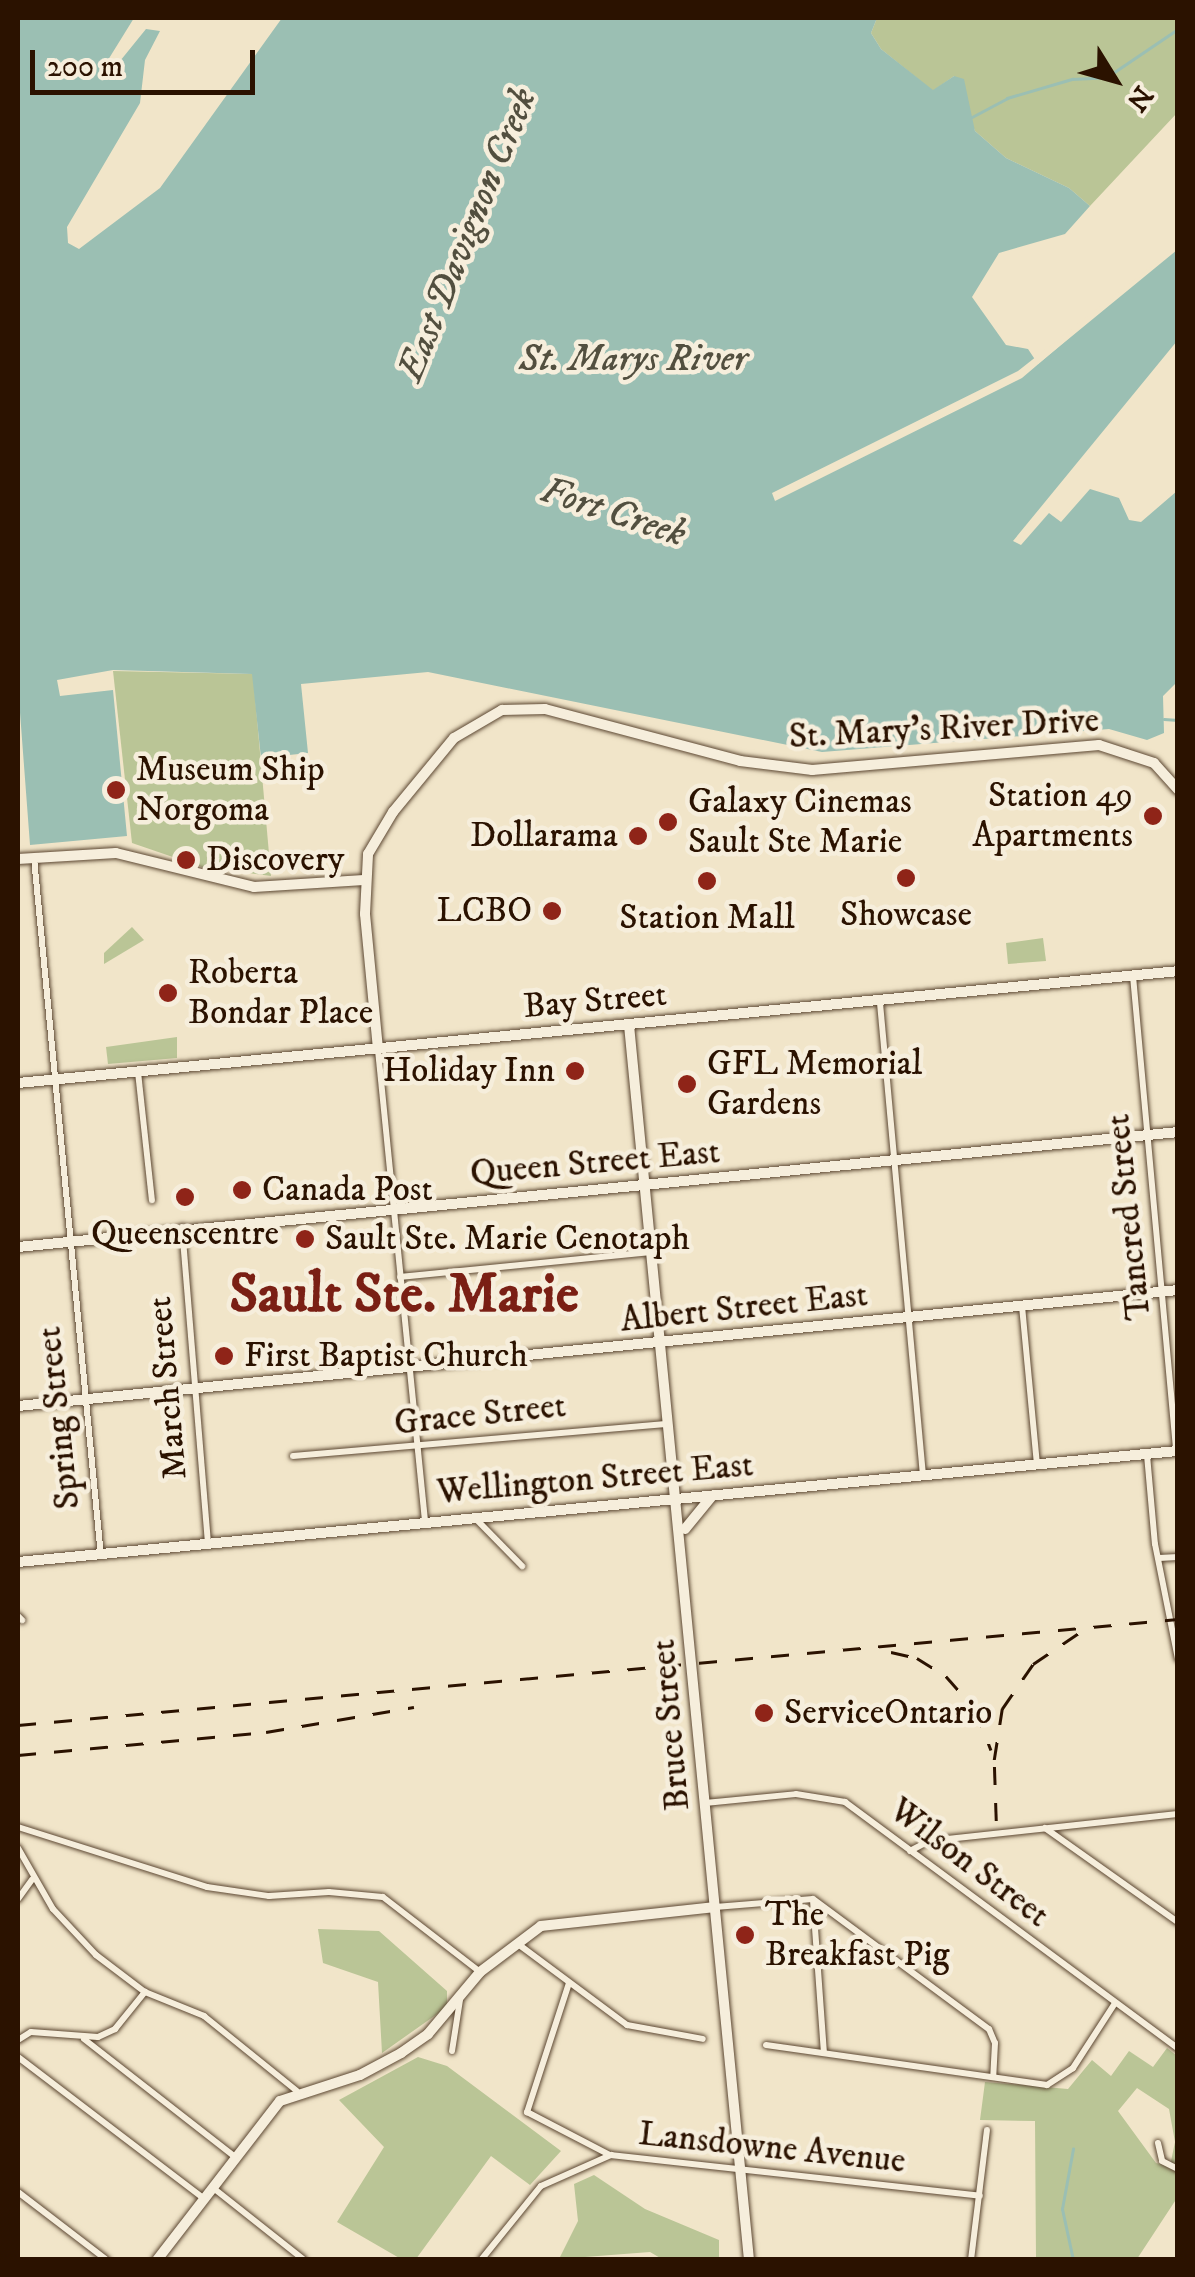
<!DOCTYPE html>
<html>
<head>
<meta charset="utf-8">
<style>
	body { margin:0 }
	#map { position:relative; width:1195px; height:2277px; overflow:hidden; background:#f1e5c9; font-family:"IM FELL DW Pica",serif }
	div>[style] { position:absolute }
	.green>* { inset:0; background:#bac596 }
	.water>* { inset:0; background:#9bbfb3 }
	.pier>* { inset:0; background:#f1e5c9 }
	.stream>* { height:2.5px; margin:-1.25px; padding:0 1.25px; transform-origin:1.25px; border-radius:1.25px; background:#9bbfb3 }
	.roads { filter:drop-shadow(0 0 2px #5c4732) drop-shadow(0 0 2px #5c4732) }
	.street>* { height:6px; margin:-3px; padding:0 3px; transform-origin:3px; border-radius:3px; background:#f6eedc }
	.secondary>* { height:10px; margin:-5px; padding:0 5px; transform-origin:5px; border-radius:5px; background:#f6eedc }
	.rail>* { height:2.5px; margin-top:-1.25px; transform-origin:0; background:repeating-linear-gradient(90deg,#2b1200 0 18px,transparent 0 36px) }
	.dots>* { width:28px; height:28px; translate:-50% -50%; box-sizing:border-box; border:5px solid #f6eedc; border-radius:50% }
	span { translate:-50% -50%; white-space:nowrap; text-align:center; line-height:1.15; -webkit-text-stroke:9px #f6eedc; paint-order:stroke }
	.street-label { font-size:35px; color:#2b1200 }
	.poi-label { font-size:35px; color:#2b1200 }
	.left { translate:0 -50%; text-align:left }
	.right { translate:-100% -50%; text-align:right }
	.water-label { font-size:38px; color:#524f3f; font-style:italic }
	.town-label { font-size:55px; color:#7a1f14; font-weight:700 }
	.frame { position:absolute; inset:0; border:20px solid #2b1200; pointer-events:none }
	.north { position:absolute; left:1065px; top:30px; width:100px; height:100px; -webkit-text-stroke:8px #f6eedc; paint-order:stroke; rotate:127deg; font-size:28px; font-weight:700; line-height:40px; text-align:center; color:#2b1200 }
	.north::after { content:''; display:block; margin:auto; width:35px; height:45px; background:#2b1200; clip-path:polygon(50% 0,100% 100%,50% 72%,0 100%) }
	.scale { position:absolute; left:30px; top:50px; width:225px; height:45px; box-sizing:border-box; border:5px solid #2b1200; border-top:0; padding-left:12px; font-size:30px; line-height:35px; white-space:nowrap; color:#2b1200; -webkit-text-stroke:8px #f6eedc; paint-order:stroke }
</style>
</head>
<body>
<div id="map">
	<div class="green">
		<div style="clip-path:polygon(877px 18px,1177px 18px,1177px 113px,1090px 206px,1069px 188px,1006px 158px,975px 131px,954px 76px,933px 91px,881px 49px,871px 33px)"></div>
		<div style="clip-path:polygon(113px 671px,253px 674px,271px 876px,202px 867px,132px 843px)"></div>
		<div style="clip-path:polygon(132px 927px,144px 940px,104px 964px,104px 953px)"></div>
		<div style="clip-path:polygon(1043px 938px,1046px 961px,1008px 964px,1006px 943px)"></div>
		<div style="clip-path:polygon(177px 1037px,177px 1058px,108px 1064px,106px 1047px)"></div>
		<div style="clip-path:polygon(318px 1929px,379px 1931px,447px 1991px,447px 2007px,382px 2053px,378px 1982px,323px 1963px)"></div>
		<div style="clip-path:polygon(evenodd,1167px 2048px,1177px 2056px,1177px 2198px,1137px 2259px,1036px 2259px,1035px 2121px,980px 2120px,985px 2082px,1068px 2089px,1092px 2060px,1111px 2076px,1129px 2051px,1153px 2067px,1167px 2048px,1137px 2088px,1169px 2109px,1175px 2142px,1170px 2166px,1156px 2163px,1118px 2111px,1137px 2088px)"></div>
		<div style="clip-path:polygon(418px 2057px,447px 2066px,561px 2151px,530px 2185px,491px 2156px,416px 2259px,401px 2259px,337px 2222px,384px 2147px,339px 2100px)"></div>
		<div style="clip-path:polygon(594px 2175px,645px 2209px,719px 2240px,719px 2259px,662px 2259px,650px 2252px,559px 2259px,578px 2221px,574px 2184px)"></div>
	</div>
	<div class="water">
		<div style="clip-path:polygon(18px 18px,134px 18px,108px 60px,116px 66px,146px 29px,160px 31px,145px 60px,140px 103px,67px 227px,68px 243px,79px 249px,160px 188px,282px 18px,877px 18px,871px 33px,881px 49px,933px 90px,954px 76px,964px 79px,975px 131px,1006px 158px,1069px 188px,1090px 206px,1065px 234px,999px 253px,972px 297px,1006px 345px,1028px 349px,1038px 364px,1177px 250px,1177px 341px,1013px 541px,1021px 545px,1049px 513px,1061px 522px,1090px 489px,1119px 498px,1129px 520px,1141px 522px,1177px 491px,1177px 682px,1163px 696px,1164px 733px,1147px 740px,1109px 729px,822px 752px,428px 672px,301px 684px,308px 753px,261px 758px,252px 674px,113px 670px,57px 680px,60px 696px,113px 690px,127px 836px,30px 845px,18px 686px)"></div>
	</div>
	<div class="pier">
		<div style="clip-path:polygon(1178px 245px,1022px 378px,775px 501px,772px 493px,1018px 371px)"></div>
	</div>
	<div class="stream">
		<div style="left:972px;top:117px;width:40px;rotate:-28deg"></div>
		<div style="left:1007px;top:98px;width:68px;rotate:-16.3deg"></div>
		<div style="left:1072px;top:79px;width:35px;rotate:-3deg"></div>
		<div style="left:1107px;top:77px;width:86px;rotate:-34.1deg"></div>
		<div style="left:1164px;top:719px;width:14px;rotate:4deg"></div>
		<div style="left:1073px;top:2260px;width:52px;rotate:-102.2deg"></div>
		<div style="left:1062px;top:2209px;width:61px;rotate:-79.6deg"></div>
	</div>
	<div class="roads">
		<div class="street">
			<div style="left:34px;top:858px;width:701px;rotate:84.52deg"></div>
			<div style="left:1133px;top:976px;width:478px;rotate:84.8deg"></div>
			<div style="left:880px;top:1003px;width:473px;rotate:84.8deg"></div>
			<div style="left:378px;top:1050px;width:475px;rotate:84.3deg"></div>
			<div style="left:138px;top:1072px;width:129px;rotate:83.8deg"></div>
			<div style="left:182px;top:1227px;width:318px;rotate:85.3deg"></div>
			<div style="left:400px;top:1277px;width:252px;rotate:-5.7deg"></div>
			<div style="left:1022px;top:1306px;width:159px;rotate:84.6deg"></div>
			<div style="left:1147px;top:1455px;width:89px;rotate:84.9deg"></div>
			<div style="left:1155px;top:1544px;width:117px;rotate:78.7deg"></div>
			<div style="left:293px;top:1456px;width:377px;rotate:-4.9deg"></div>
			<div style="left:474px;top:1517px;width:69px;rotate:45.6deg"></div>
			<div style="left:1159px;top:1558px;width:19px;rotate:-3deg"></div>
			<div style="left:18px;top:1616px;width:6px;rotate:45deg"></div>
			<div style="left:705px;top:1803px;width:91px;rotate:-5.6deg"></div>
			<div style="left:796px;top:1794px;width:50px;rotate:9.3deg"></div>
			<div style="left:845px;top:1802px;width:414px;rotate:36.5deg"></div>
			<div style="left:18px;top:1827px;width:198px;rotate:17.6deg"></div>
			<div style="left:207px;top:1887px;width:63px;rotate:8.3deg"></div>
			<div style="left:269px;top:1896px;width:60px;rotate:-3.8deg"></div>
			<div style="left:329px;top:1892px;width:54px;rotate:5.3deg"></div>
			<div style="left:383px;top:1897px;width:123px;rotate:37.7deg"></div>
			<div style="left:1045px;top:1828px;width:163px;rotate:35.3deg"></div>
			<div style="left:18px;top:1848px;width:70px;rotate:60.2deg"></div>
			<div style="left:53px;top:1909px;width:63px;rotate:46.9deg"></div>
			<div style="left:96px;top:1955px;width:61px;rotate:37.1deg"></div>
			<div style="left:145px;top:1992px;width:64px;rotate:22.1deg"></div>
			<div style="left:204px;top:2016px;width:119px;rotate:38.9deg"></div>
			<div style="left:910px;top:1851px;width:21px;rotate:-28deg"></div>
			<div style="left:929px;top:1841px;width:250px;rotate:-6.2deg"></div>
			<div style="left:18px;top:1899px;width:24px;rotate:-54deg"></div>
			<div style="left:813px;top:1900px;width:152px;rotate:85.9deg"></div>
			<div style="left:715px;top:1907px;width:98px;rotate:-4.7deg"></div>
			<div style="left:813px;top:1899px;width:219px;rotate:36.5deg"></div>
			<div style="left:989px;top:2029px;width:15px;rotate:67deg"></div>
			<div style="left:995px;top:2043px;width:33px;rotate:93deg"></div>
			<div style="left:518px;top:1944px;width:136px;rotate:36.6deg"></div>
			<div style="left:627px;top:2025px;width:77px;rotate:10.4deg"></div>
			<div style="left:569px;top:1983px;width:136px;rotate:108deg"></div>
			<div style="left:527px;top:2112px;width:93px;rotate:27.4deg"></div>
			<div style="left:84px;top:2039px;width:190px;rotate:38deg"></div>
			<div style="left:18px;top:2040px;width:15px;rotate:-32deg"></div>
			<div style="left:31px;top:2032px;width:67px;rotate:4.3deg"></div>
			<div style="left:98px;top:2037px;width:19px;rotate:-25deg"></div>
			<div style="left:115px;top:2029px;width:48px;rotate:-51deg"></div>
			<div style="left:766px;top:2045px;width:284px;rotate:8.1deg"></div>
			<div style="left:1047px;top:2085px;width:31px;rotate:-33deg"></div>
			<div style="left:1073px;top:2068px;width:77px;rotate:-57.1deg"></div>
			<div style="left:452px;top:2051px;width:52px;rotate:-81.1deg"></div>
			<div style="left:18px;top:2057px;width:233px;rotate:37.3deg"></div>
			<div style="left:1158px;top:2143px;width:18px;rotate:77deg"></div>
			<div style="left:1162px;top:2161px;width:18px;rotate:27deg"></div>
			<div style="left:212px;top:2187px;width:117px;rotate:38.4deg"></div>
			<div style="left:18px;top:2192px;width:112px;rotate:37.4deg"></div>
			<div style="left:481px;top:2260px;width:95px;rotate:-51deg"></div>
			<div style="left:541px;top:2186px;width:77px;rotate:-23.9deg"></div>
			<div style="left:611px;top:2155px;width:371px;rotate:6.3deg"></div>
			<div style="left:971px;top:2260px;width:131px;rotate:-83deg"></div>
		</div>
		<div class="secondary">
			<div style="left:18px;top:859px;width:98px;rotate:-3.5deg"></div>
			<div style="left:116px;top:853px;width:142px;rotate:13.8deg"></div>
			<div style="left:254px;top:887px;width:110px;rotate:-3.6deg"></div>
			<div style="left:629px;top:1025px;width:1241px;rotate:84.45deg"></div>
			<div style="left:378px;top:1049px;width:136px;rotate:-95.5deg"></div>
			<div style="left:365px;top:914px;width:60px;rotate:-87.1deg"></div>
			<div style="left:368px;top:854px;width:49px;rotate:-59.2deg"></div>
			<div style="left:393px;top:812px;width:96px;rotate:-50.5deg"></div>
			<div style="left:454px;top:738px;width:56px;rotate:-30.3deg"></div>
			<div style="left:502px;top:710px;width:43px;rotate:-1.3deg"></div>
			<div style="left:545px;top:709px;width:202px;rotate:14.9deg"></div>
			<div style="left:740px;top:761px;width:73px;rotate:7.1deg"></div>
			<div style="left:812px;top:770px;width:288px;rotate:-5deg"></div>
			<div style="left:1099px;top:745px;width:58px;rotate:18.1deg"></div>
			<div style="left:1154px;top:763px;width:36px;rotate:48deg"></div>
			<div style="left:18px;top:1083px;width:1165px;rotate:-5.51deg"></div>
			<div style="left:18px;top:1247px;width:1166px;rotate:-5.66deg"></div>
			<div style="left:18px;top:1406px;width:1166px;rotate:-5.71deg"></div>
			<div style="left:685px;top:1529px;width:43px;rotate:-50.7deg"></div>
			<div style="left:18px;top:1562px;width:1165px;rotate:-5.47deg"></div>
			<div style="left:157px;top:2260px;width:201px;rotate:-52.3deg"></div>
			<div style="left:280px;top:2101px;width:84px;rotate:-18deg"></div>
			<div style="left:360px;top:2075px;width:47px;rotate:-28.2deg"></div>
			<div style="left:401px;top:2053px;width:33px;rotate:-35deg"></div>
			<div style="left:428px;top:2034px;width:81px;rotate:-50deg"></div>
			<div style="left:480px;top:1972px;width:76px;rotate:-37deg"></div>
			<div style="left:541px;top:1926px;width:175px;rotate:-6.2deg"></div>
		</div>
	</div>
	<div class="rail">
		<div style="left:891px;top:1652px;width:27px;rotate:13deg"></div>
		<div style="left:917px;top:1658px;width:34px;rotate:32deg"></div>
		<div style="left:946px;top:1676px;width:45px;rotate:48.6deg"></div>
		<div style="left:976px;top:1710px;width:43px;rotate:69.4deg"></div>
		<div style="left:18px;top:1725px;width:1165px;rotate:-5.22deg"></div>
		<div style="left:18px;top:1755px;width:249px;rotate:-5.3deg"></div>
		<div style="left:266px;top:1732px;width:150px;rotate:-9.6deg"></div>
		<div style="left:996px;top:1821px;width:61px;rotate:-91.9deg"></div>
		<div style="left:994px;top:1760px;width:52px;rotate:-81.1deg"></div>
		<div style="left:1002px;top:1709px;width:55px;rotate:-55.4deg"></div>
		<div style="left:1033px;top:1664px;width:57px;rotate:-34.2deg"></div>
	</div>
	<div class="dots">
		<div style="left:116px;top:790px;background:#8f2418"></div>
		<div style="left:1153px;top:816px;background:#8f2418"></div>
		<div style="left:668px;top:822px;background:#8f2418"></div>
		<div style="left:638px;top:836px;background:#8f2418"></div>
		<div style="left:186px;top:860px;background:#8f2418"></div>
		<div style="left:906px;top:878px;background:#8f2418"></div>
		<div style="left:707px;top:881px;background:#8f2418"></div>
		<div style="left:552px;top:911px;background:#8f2418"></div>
		<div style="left:168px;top:993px;background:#8f2418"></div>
		<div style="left:575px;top:1071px;background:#8f2418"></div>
		<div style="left:687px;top:1084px;background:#8f2418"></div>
		<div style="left:242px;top:1190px;background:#8f2418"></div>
		<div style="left:185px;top:1197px;background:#8f2418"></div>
		<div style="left:305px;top:1239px;background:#8f2418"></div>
		<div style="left:224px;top:1356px;background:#8f2418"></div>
		<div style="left:764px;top:1713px;background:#8f2418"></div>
		<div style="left:745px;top:1935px;background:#8f2418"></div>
	</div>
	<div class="street-label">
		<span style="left:944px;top:729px;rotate:-3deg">St. Mary's River Drive</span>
		<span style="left:595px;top:1001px;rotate:-5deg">Bay Street</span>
		<span style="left:595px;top:1163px;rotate:-5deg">Queen Street East</span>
		<span style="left:1129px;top:1217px;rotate:-96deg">Tancred Street</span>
		<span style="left:744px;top:1308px;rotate:-6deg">Albert Street East</span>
		<span style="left:168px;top:1388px;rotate:-95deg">March Street</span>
		<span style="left:480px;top:1415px;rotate:-6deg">Grace Street</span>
		<span style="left:59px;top:1418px;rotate:-96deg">Spring Street</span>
		<span style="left:595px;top:1479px;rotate:-5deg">Wellington Street East</span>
		<span style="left:671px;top:1725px;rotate:-95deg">Bruce Street</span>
		<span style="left:969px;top:1863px;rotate:37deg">Wilson Street</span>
		<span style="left:772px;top:2148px;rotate:6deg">Lansdowne Avenue</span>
	</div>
	<div class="poi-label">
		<span class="left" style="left:136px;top:790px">Museum Ship<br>Norgoma</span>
		<span class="right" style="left:1133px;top:816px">Station 49<br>Apartments</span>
		<span class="left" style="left:688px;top:822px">Galaxy Cinemas<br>Sault Ste Marie</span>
		<span class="right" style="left:618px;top:836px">Dollarama</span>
		<span class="left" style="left:206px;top:860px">Discovery</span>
		<span class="right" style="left:532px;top:911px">LCBO</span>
		<span style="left:906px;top:915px">Showcase</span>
		<span style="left:707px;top:918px">Station Mall</span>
		<span class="left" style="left:188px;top:993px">Roberta<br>Bondar Place</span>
		<span class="left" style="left:707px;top:1084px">GFL Memorial<br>Gardens</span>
		<span class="right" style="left:555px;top:1071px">Holiday Inn</span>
		<span class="left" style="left:262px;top:1190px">Canada Post</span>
		<span style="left:185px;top:1234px">Queenscentre</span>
		<span class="left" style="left:325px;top:1239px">Sault Ste. Marie Cenotaph</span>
		<span class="left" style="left:244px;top:1356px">First Baptist Church</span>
		<span class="left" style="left:784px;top:1713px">ServiceOntario</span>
		<span class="left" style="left:765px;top:1935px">The<br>Breakfast Pig</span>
	</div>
	<div class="water-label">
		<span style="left:468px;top:235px;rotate:-68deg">East Davignon Creek</span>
		<span style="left:633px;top:360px">St. Marys River</span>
		<span style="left:613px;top:513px;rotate:18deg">Fort Creek</span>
	</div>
	<div class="town-label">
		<span style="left:404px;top:1296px">Sault Ste. Marie</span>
	</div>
	<div class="frame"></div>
	<div class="north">N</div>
	<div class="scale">200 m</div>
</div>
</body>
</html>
